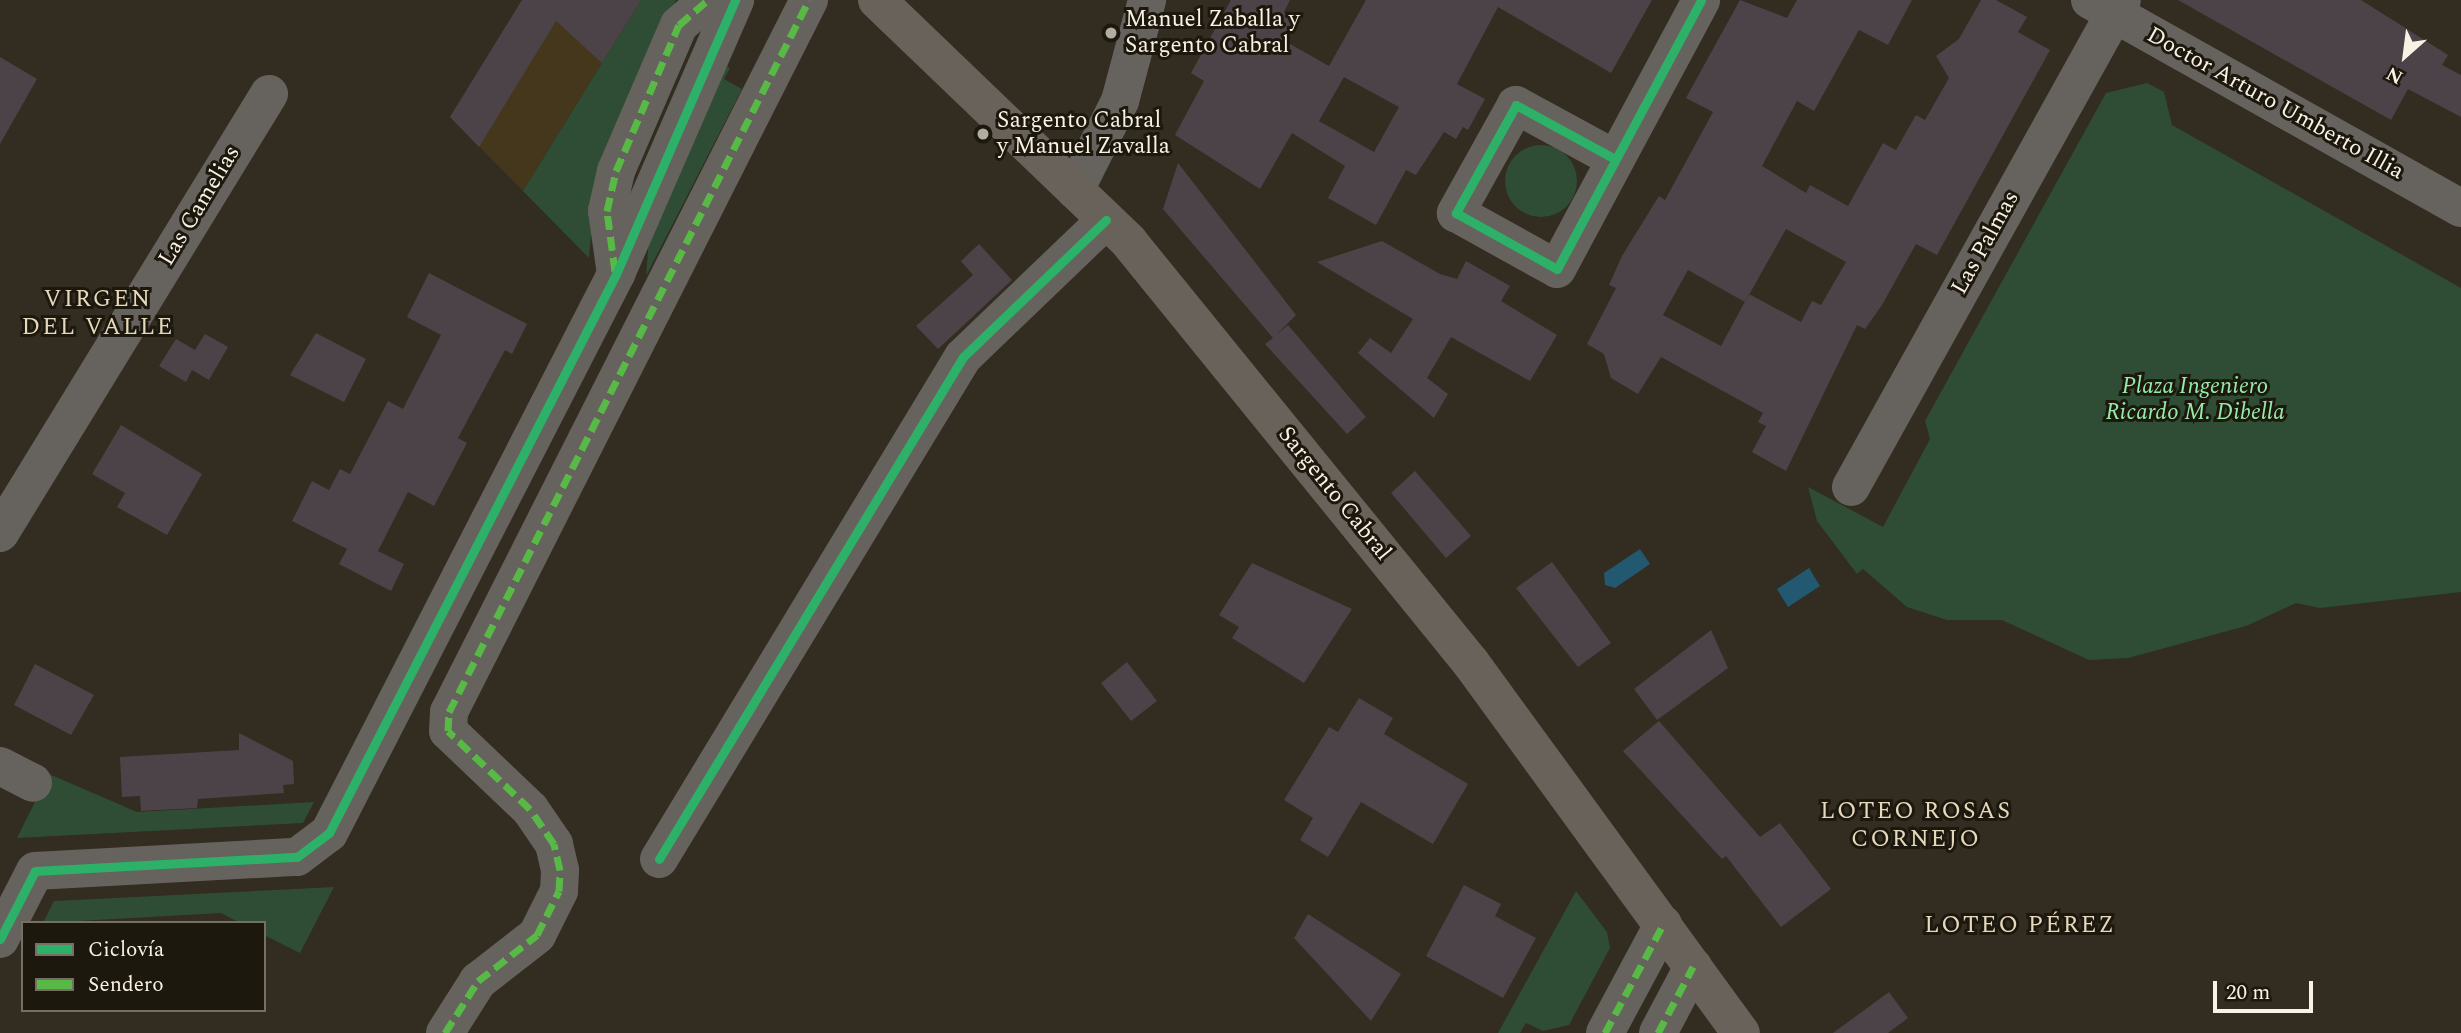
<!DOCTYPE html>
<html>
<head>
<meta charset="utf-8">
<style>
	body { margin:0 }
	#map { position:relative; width:2461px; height:1033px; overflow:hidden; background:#322c21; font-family:Spectral,serif }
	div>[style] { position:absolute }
	.built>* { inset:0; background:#44371c }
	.green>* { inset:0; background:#2e4d34 }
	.round { border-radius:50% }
	.water>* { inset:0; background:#225970 }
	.building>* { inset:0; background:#4c4348 }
	.minor>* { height:38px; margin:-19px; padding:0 19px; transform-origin:19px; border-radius:19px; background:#66625d }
	.major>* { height:38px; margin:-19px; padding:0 19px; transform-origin:19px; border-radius:19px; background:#68625b }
	.quiet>* { height:7px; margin-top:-3.5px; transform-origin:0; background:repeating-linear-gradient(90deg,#58b947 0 14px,transparent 0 21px) }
	.cycleway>* { height:9px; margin:-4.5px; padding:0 4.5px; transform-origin:4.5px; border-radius:4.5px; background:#2db169 }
	.dots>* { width:19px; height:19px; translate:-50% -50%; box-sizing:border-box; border:4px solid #1d180e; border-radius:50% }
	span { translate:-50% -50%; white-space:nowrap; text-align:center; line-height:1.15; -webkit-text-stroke:6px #1d180e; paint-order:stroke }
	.poi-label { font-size:23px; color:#f9f2e4 }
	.left { translate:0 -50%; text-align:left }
	.street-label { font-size:23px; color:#f9f2e4 }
	.park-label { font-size:23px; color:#94ecaa; font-style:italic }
	.neighbourhood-label { font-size:24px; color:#e6d8bd; letter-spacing:2px }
	.legend { position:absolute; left:21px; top:921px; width:245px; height:91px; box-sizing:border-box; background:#1d180e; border:2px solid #756f64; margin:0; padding:9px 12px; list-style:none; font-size:21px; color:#f9f2e4 }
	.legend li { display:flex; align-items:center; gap:14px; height:35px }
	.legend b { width:35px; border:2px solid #756f64 }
	.north { position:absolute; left:2370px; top:21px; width:70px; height:70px; -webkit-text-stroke:5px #1d180e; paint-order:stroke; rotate:208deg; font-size:19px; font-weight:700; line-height:28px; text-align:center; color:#f9f2e4 }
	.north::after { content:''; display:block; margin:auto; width:24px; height:32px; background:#f9f2e4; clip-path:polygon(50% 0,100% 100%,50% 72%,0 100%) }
	.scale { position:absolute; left:2213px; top:981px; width:100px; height:32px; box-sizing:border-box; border:4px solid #f9f2e4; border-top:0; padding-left:9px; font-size:21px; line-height:24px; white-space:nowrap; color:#f9f2e4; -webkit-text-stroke:5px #1d180e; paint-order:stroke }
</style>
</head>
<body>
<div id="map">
	<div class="built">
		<div style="clip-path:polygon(522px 0,641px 0,523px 191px,450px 117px)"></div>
	</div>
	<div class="green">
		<div style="clip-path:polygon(641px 0,676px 0,596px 181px,589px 258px,523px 191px)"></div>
		<div style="clip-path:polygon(721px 63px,730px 68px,724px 79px,742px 89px,646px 276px,650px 225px)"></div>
		<div style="clip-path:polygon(2147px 83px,2164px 92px,2172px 125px,2461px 288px,2461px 592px,2320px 608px,2296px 603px,2246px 626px,2128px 658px,2089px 660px,2002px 620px,1947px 620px,1907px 607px,1863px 569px,1857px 574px,1817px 521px,1808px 487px,1883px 527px,1930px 439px,1925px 421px,2106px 93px)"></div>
		<div class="round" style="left:1505px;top:145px;width:72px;height:72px"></div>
		<div style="clip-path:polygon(49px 774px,137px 812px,314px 802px,303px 823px,17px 838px)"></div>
		<div style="clip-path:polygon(334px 887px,300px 953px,264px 935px,264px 923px,240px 923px,221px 913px,43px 923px,54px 901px)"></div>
		<div style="clip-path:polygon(1576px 891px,1607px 932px,1610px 948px,1569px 1025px,1543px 1031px,1526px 1023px,1520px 1033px,1498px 1033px)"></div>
	</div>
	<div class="water">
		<div style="clip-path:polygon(1640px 549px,1650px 564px,1615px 588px,1605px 585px,1604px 573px)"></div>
		<div style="clip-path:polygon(1809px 568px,1820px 586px,1788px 607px,1777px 589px)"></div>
	</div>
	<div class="building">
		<div style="clip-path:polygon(522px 0,641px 0,602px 63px,556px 21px,479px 147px,450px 117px)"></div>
		<div style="clip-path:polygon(evenodd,1231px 0,1290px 0,1284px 12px,1295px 19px,1283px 40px,1329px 66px,1366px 0,1652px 0,1611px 73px,1498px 7px,1457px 84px,1485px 99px,1468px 130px,1463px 127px,1456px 139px,1444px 132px,1416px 175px,1406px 170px,1376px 225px,1328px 198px,1345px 166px,1292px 133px,1260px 189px,1175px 135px,1204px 81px,1191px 73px,1231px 0,1344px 77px,1399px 107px,1374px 152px,1319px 121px,1344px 77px)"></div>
		<div style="clip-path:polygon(evenodd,1740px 0,1787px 18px,1797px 0,1912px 0,1888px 45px,1859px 30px,1814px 111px,1797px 101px,1762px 166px,1806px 193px,1810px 185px,1848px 206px,1883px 143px,1896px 150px,1916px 115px,1925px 120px,1949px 78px,1936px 56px,1959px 39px,1981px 0,1996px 0,2027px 17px,2018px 32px,2050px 50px,1937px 255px,1916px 244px,1882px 305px,1865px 329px,1857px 325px,1786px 471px,1752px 452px,1766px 426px,1758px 422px,1763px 413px,1661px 357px,1638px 394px,1611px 378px,1604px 354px,1587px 344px,1616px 288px,1609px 285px,1622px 256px,1659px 196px,1665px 200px,1713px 112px,1686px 98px,1740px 0,1786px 229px,1846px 262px,1821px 305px,1812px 301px,1801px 322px,1749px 294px,1721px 346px,1663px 315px,1688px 270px,1745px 302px,1786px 229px)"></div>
		<div style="clip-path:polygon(2178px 0,2361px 0,2448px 55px,2442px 65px,2461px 75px,2461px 117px,2408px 89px,2391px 120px)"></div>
		<div style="clip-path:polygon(0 57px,37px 79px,0 144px)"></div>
		<div style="clip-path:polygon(1178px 163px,1296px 315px,1276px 335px,1288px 325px,1366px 417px,1347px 434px,1265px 344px,1273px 338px,1163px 209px)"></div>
		<div style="clip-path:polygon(1382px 241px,1440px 274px,1457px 279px,1466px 261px,1510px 286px,1501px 301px,1557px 335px,1530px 381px,1451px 337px,1427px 378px,1448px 394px,1434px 418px,1358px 353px,1370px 338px,1391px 353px,1413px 319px,1317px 262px)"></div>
		<div style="clip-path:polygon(979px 244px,1012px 280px,938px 349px,916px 326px,973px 275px,961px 261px)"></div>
		<div style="clip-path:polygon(429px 273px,527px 324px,512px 354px,505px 350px,458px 438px,467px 443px,434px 506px,408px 492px,378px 551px,404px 564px,391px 591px,339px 564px,347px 549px,292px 521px,312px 481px,329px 490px,340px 469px,350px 474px,388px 401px,403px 409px,441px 335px,407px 317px)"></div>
		<div style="clip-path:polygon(316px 333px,366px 359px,344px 402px,290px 375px)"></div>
		<div style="clip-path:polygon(205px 334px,228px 347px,209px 380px,192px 370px,186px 382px,159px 366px,176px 339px,195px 350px)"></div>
		<div style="clip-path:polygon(121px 425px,202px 474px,167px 535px,117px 507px,125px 493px,92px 474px)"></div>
		<div style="clip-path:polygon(1415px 471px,1471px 536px,1446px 558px,1391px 493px)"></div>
		<div style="clip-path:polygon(1552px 562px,1611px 643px,1578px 667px,1516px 588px)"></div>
		<div style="clip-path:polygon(1252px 563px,1352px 609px,1304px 683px,1232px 638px,1239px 627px,1219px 615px)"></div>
		<div style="clip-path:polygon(1711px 630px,1728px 668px,1657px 720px,1634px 689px)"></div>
		<div style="clip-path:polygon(1127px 662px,1157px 701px,1131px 721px,1101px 683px)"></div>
		<div style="clip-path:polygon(35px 664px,94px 695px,71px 735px,14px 705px)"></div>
		<div style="clip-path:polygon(1359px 698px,1393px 718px,1384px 734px,1468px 784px,1433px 844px,1361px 802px,1328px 857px,1300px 840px,1313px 818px,1284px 800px,1329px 727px,1338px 732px)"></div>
		<div style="clip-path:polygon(1659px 721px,1760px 837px,1780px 823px,1831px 889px,1781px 927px,1726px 856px,1722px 859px,1623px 751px)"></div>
		<div style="clip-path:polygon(239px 733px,293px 761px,294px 784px,283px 785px,284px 793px,198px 799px,197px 808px,141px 811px,140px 796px,122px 797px,120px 757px,239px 750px)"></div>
		<div style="clip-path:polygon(1464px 885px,1501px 904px,1495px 916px,1536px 938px,1503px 998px,1426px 956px)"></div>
		<div style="clip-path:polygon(1308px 914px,1401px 974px,1371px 1021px,1294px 938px)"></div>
		<div style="clip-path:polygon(1889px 992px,1908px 1018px,1888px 1033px,1833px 1033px)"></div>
	</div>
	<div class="minor">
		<div style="left:2090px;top:0;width:425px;rotate:29.3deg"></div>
		<div style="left:1615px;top:159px;width:113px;rotate:-151.4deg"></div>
		<div style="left:1516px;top:105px;width:124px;rotate:119.1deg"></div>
		<div style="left:1456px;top:213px;width:115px;rotate:29deg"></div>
		<div style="left:1557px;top:269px;width:305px;rotate:-61.8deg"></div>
		<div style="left:1075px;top:190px;width:100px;rotate:-63.2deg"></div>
		<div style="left:1120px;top:101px;width:105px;rotate:-75deg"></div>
		<div style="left:616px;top:274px;width:64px;rotate:-98.1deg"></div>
		<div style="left:607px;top:211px;width:41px;rotate:-77.3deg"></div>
		<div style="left:616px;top:171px;width:159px;rotate:-66.7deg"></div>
		<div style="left:679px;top:25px;width:38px;rotate:-41deg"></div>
		<div style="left:1851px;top:487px;width:557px;rotate:-60.91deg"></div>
		<div style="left:0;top:533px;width:515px;rotate:-58.5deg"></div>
		<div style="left:0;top:766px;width:37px;rotate:27deg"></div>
		<div style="left:659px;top:859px;width:587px;rotate:-58.8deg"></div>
		<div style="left:963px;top:357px;width:198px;rotate:-43.8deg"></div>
		<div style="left:0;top:939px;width:76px;rotate:-62.8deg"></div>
		<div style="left:35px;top:871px;width:262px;rotate:-3.1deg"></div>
		<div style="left:297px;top:857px;width:40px;rotate:-37deg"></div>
		<div style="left:329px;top:833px;width:628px;rotate:-62.82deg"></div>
		<div style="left:616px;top:274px;width:299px;rotate:-66.5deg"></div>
		<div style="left:445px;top:1033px;width:62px;rotate:-57.6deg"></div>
		<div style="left:478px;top:981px;width:75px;rotate:-37.9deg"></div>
		<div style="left:537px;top:935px;width:49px;rotate:-63.4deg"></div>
		<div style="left:559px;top:891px;width:21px;rotate:-87deg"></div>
		<div style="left:560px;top:870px;width:27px;rotate:-103deg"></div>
		<div style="left:554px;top:844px;width:42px;rotate:-124.4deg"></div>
		<div style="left:530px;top:809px;width:113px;rotate:-136.4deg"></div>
		<div style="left:448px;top:731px;width:19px;rotate:-87deg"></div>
		<div style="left:449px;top:712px;width:798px;rotate:-63.18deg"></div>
		<div style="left:1605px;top:1033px;width:123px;rotate:-61.8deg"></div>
		<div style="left:1658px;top:1033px;width:75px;rotate:-62.1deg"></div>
	</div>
	<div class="major">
		<div style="left:877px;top:0;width:349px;rotate:43.8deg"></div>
		<div style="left:1129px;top:242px;width:542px;rotate:50.91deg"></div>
		<div style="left:1471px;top:663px;width:458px;rotate:53.9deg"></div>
	</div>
	<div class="quiet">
		<div style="left:615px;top:271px;width:61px;rotate:-97.6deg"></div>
		<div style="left:607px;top:211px;width:41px;rotate:-77.3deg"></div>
		<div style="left:616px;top:171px;width:159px;rotate:-66.7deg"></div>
		<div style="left:679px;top:25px;width:38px;rotate:-41deg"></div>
		<div style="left:445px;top:1033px;width:62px;rotate:-57.6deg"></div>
		<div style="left:478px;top:981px;width:75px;rotate:-37.9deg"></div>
		<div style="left:537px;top:935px;width:49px;rotate:-63.4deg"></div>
		<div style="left:559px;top:891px;width:21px;rotate:-87deg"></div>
		<div style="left:560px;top:870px;width:27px;rotate:-103deg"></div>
		<div style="left:554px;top:844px;width:42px;rotate:-124.4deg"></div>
		<div style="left:530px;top:809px;width:113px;rotate:-136.4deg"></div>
		<div style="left:448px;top:731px;width:19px;rotate:-87deg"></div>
		<div style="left:449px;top:712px;width:798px;rotate:-63.18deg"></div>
		<div style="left:1605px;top:1033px;width:123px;rotate:-61.8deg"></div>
		<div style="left:1658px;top:1033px;width:75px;rotate:-62.1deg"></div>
	</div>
	<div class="cycleway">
		<div style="left:1615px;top:159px;width:113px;rotate:-151.4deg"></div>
		<div style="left:1516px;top:105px;width:124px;rotate:119.1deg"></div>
		<div style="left:1456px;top:213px;width:115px;rotate:29deg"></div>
		<div style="left:1557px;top:269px;width:305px;rotate:-61.8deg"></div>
		<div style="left:659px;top:859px;width:587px;rotate:-58.8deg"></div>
		<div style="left:963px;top:357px;width:198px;rotate:-43.8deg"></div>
		<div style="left:0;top:939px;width:76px;rotate:-62.8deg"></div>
		<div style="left:35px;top:871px;width:262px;rotate:-3.1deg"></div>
		<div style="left:297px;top:857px;width:40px;rotate:-37deg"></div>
		<div style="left:329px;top:833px;width:628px;rotate:-62.82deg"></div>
		<div style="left:616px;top:274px;width:299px;rotate:-66.5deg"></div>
	</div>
	<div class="dots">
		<div style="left:1111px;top:33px;background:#b3ada0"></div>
		<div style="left:983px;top:134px;background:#b3ada0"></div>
	</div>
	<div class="poi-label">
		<span class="left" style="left:1125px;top:33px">Manuel Zaballa y<br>Sargento Cabral</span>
		<span class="left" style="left:997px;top:134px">Sargento Cabral<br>y Manuel Zavalla</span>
	</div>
	<div class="street-label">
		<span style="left:2275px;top:104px;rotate:29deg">Doctor Arturo Umberto Illia</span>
		<span style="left:200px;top:206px;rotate:-59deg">Las Camelias</span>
		<span style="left:1986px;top:243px;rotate:-61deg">Las Palmas</span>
		<span style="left:1334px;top:494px;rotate:51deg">Sargento Cabral</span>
	</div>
	<div class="park-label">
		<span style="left:2195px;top:400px">Plaza Ingeniero<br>Ricardo M. Dibella</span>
	</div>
	<div class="neighbourhood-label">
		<span style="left:98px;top:314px">VIRGEN<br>DEL VALLE</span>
		<span style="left:1916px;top:826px">LOTEO ROSAS<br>CORNEJO</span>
		<span style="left:2020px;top:926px">LOTEO PÉREZ</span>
	</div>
	<ul class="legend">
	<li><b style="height:9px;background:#2db169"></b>Ciclovía</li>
	<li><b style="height:9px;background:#58b947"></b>Sendero</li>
	</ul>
	<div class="north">N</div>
	<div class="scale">20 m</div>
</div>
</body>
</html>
